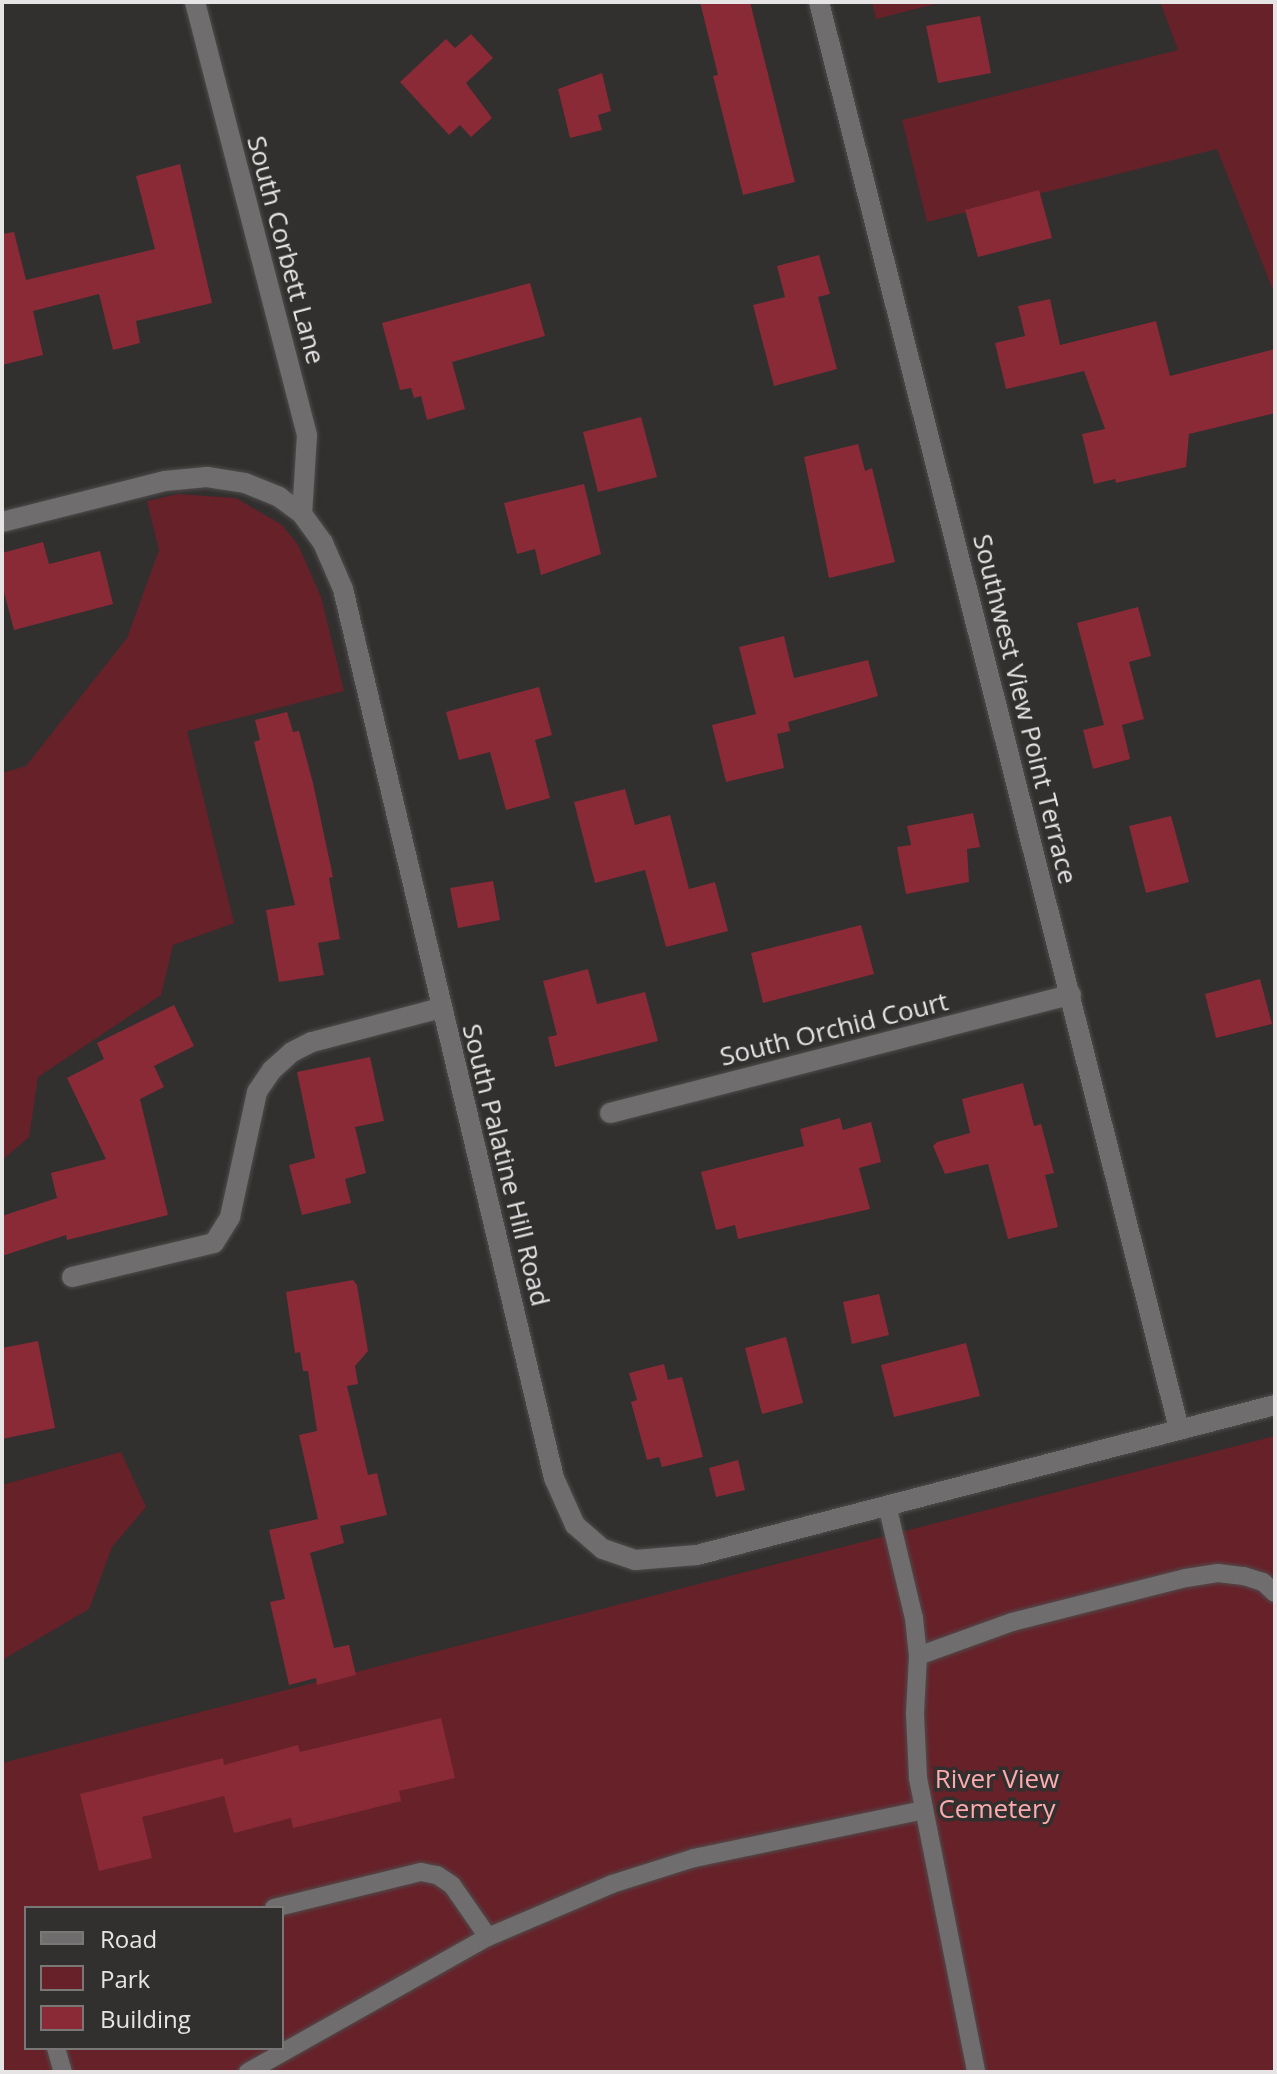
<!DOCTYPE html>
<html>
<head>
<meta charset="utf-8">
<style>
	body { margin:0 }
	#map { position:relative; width:1277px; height:2074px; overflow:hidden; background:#322f2f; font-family:"Open Sans",sans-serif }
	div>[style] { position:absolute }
	.green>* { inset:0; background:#672129 }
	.building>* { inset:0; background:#8a2a36 }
	.roads { filter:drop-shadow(0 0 2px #4f4c4c) drop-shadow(0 0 2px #4f4c4c) }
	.service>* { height:18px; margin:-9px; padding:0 9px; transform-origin:9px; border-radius:9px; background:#6f6d6d }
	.minor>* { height:20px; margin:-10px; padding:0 10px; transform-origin:10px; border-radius:10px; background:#6f6d6d }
	.tertiary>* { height:20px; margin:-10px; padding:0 10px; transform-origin:10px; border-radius:10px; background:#6f6d6d }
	span { translate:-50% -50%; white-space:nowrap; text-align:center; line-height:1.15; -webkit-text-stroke:7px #322f2f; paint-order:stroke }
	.street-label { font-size:26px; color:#e6e4e4 }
	.park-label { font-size:26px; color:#fbaaad }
	.frame { position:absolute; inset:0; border:4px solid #e6e4e4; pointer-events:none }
	.legend { position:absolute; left:24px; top:1906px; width:260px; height:144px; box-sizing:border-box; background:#322f2f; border:2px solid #7a7777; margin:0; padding:10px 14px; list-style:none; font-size:24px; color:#e6e4e4 }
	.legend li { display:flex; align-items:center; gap:16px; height:40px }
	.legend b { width:40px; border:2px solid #7a7777 }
</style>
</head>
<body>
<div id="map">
	<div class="green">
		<div style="clip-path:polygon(872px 2px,943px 2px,876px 19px)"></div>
		<div style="clip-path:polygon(1160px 2px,1275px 2px,1275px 295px,1217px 149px,927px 222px,902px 120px,1178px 50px)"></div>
		<div style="clip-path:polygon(178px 494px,236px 498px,282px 525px,298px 545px,321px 597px,344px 691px,187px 731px,234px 923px,173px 945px,161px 995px,38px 1077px,29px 1137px,2px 1160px,2px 773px,26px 766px,127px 638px,159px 550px,147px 501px)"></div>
		<div style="clip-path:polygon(evenodd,1275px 1436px,1275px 2072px,2px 2072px,2px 1763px,1275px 1436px,26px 1908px,282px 1908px,282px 2048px,26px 2048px,26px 1908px)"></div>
		<div style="clip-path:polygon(121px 1452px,146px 1507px,112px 1547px,89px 1609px,2px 1660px,2px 1485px)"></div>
	</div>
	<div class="building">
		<div style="clip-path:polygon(700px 2px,750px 2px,795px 182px,743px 195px,713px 76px,718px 75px)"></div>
		<div style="clip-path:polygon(980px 16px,991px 73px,938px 83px,926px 26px)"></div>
		<div style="clip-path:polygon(471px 34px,493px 58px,466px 83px,492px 118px,471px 137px,460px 125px,449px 135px,400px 82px,446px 39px,455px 48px)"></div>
		<div style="clip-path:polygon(602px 73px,611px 111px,598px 115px,602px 130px,570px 138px,558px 89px)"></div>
		<div style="clip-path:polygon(180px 164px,212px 303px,136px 321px,140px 343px,113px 350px,99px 294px,33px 311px,43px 355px,2px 365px,2px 234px,14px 232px,26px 280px,155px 249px,136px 176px)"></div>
		<div style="clip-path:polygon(1039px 190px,1052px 238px,978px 257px,965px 210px)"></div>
		<div style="clip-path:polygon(819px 255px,830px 294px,818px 297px,837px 369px,774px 386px,753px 305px,785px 297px,777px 266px)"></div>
		<div style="clip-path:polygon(530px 283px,545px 336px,452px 362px,465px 409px,427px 420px,421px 396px,414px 398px,411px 388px,400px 390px,382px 323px)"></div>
		<div style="clip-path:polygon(1050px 299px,1060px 345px,1156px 321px,1170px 376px,1275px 349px,1275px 413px,1189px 434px,1186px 467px,1116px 483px,1115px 479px,1094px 484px,1082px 434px,1105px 429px,1084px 371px,1006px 389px,995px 343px,1025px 336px,1018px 306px)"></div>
		<div style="clip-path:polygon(641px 417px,657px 477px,598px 492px,583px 432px)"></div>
		<div style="clip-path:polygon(858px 444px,865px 471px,872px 468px,895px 562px,829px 578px,804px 457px)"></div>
		<div style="clip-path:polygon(584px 484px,601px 554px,541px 575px,535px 549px,517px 554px,504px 503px)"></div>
		<div style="clip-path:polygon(43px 542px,49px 564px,100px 551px,113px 604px,14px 630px,2px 585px,2px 553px)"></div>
		<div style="clip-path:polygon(1138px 607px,1151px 656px,1129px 662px,1144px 719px,1122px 725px,1130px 759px,1093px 769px,1083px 730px,1104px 725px,1077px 623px)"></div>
		<div style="clip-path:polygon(784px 636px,794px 678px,868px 660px,878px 696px,788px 722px,790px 731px,777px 734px,784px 768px,726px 782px,712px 725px,756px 714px,739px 647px)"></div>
		<div style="clip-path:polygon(539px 687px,552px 735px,535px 740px,550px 798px,506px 810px,490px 752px,459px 760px,446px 712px)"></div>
		<div style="clip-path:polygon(287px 712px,293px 732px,299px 731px,313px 783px,333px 877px,329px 878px,340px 939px,318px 943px,324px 975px,279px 982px,266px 910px,295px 905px,254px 742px,260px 740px,255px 720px)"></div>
		<div style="clip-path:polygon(625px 789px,635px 825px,670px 815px,689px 889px,715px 882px,728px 931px,666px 947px,645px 870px,595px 883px,574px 802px)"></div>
		<div style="clip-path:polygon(973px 813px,980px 847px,967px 849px,969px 882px,906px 894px,897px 847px,911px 845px,907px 826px)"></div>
		<div style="clip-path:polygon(1171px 816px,1189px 882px,1146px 893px,1129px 826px)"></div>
		<div style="clip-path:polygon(493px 881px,500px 920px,458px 928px,450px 888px)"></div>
		<div style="clip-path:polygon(861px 925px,874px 974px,763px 1003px,751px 953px)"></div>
		<div style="clip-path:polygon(588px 969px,597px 1004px,645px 992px,658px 1041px,555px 1067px,548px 1037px,557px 1035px,543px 981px)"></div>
		<div style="clip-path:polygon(1260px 979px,1272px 1024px,1216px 1038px,1205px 994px)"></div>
		<div style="clip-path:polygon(174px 1005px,194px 1046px,154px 1066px,164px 1087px,140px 1099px,168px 1215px,67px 1240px,66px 1235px,2px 1256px,2px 1216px,57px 1198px,51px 1173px,106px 1159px,67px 1078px,104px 1059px,97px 1043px)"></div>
		<div style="clip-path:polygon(370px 1057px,384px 1121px,355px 1127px,366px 1173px,345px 1179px,351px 1203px,302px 1215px,289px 1165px,315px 1158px,297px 1072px)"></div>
		<div style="clip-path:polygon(1023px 1083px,1034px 1126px,1041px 1124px,1054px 1173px,1045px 1175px,1058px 1227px,1008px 1239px,988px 1164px,945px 1174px,933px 1146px,937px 1142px,970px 1133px,962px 1099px)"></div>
		<div style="clip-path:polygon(840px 1118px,843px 1130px,871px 1122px,881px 1162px,859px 1168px,870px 1209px,738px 1239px,735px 1225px,716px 1230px,701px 1172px,804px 1146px,800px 1129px)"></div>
		<div style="clip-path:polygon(353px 1280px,357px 1285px,368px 1351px,355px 1366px,358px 1384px,347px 1386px,368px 1475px,377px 1473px,387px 1515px,340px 1526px,344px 1543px,310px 1553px,334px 1648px,349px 1645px,356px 1675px,317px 1685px,316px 1678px,289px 1685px,270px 1602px,285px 1599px,269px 1530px,318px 1519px,299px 1435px,317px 1431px,308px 1371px,303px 1371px,300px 1352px,295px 1353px,286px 1292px)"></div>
		<div style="clip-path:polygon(879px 1294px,889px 1335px,852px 1344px,843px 1302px)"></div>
		<div style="clip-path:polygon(786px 1337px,803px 1403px,762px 1414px,745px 1348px)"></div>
		<div style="clip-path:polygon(38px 1341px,55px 1428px,2px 1439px,2px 1348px)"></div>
		<div style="clip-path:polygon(966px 1343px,980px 1396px,894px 1417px,881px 1365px)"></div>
		<div style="clip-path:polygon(664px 1364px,668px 1380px,682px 1377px,703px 1457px,662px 1467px,659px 1457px,647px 1460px,631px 1402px,637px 1400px,629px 1373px)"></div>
		<div style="clip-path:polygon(738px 1460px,745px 1490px,716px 1497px,709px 1468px)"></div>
		<div style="clip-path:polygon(441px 1718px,455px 1778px,399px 1791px,401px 1801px,293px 1828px,291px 1818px,234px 1833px,224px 1796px,142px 1817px,152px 1858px,99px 1871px,80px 1794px,223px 1758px,224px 1765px,298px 1745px,300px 1752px)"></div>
	</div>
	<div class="roads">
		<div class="service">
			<div style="left:887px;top:1505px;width:116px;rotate:76.6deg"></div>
			<div style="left:914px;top:1618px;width:38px;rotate:84deg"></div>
			<div style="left:918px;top:1656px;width:58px;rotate:93deg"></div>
			<div style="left:915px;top:1714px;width:64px;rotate:87.3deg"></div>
			<div style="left:918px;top:1778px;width:300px;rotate:78.8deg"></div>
			<div style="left:918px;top:1656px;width:100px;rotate:-19.9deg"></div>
			<div style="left:1012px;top:1622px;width:179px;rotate:-14.2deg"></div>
			<div style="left:1186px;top:1578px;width:32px;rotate:-9deg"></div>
			<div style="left:1218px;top:1573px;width:26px;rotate:7deg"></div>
			<div style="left:1244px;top:1576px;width:20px;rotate:18deg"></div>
			<div style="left:1263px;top:1582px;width:16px;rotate:43deg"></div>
			<div style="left:274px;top:1908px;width:151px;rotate:-13.8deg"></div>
			<div style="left:421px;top:1872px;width:16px;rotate:11deg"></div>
			<div style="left:437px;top:1875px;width:18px;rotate:34deg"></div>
			<div style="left:452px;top:1885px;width:63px;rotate:55.3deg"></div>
			<div style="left:56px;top:2048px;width:25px;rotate:74deg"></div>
			<div style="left:248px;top:2072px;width:275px;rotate:-29.4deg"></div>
			<div style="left:488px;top:1937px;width:135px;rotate:-23.1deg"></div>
			<div style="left:612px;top:1884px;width:86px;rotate:-17.6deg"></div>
			<div style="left:694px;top:1858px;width:235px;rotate:-11.8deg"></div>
		</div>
		<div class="minor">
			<div style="left:195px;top:2px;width:447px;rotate:75.5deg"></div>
			<div style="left:307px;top:435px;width:79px;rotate:93.6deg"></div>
			<div style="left:819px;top:2px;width:1472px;rotate:75.84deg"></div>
			<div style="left:610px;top:1113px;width:476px;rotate:-14.4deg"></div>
			<div style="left:72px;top:1277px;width:146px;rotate:-13.5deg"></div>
			<div style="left:214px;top:1243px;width:31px;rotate:-58deg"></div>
			<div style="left:230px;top:1217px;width:128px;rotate:-77.8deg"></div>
			<div style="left:257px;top:1092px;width:27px;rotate:-56deg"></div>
			<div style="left:272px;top:1070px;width:27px;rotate:-42deg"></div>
			<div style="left:292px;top:1052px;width:22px;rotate:-27deg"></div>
			<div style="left:312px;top:1042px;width:133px;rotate:-14.8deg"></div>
		</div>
		<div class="tertiary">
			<div style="left:2px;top:522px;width:168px;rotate:-14.1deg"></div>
			<div style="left:165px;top:481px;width:42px;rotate:-5.4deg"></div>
			<div style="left:207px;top:477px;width:38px;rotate:9deg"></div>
			<div style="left:245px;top:483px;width:37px;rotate:22deg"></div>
			<div style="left:279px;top:497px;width:29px;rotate:36deg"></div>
			<div style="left:302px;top:514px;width:36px;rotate:54deg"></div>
			<div style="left:323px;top:543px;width:50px;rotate:66.5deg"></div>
			<div style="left:343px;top:589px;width:914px;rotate:76.65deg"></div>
			<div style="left:554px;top:1478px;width:51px;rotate:65.9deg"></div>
			<div style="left:575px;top:1525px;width:37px;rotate:41deg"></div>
			<div style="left:603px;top:1549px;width:34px;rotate:19deg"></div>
			<div style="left:635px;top:1560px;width:62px;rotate:-4.6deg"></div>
			<div style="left:697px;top:1555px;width:597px;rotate:-14.55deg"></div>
		</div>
	</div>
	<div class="street-label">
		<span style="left:286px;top:250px;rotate:75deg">South Corbett Lane</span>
		<span style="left:1025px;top:709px;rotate:76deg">Southwest View Point Terrace</span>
		<span style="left:834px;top:1029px;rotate:-14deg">South Orchid Court</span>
		<span style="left:506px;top:1165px;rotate:76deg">South Palatine Hill Road</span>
	</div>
	<div class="park-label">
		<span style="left:997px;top:1794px">River View<br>Cemetery</span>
	</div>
	<div class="frame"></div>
	<ul class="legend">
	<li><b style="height:10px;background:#6f6d6d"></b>Road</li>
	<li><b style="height:22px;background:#672129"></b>Park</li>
	<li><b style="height:22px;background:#8a2a36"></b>Building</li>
	</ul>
</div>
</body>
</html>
